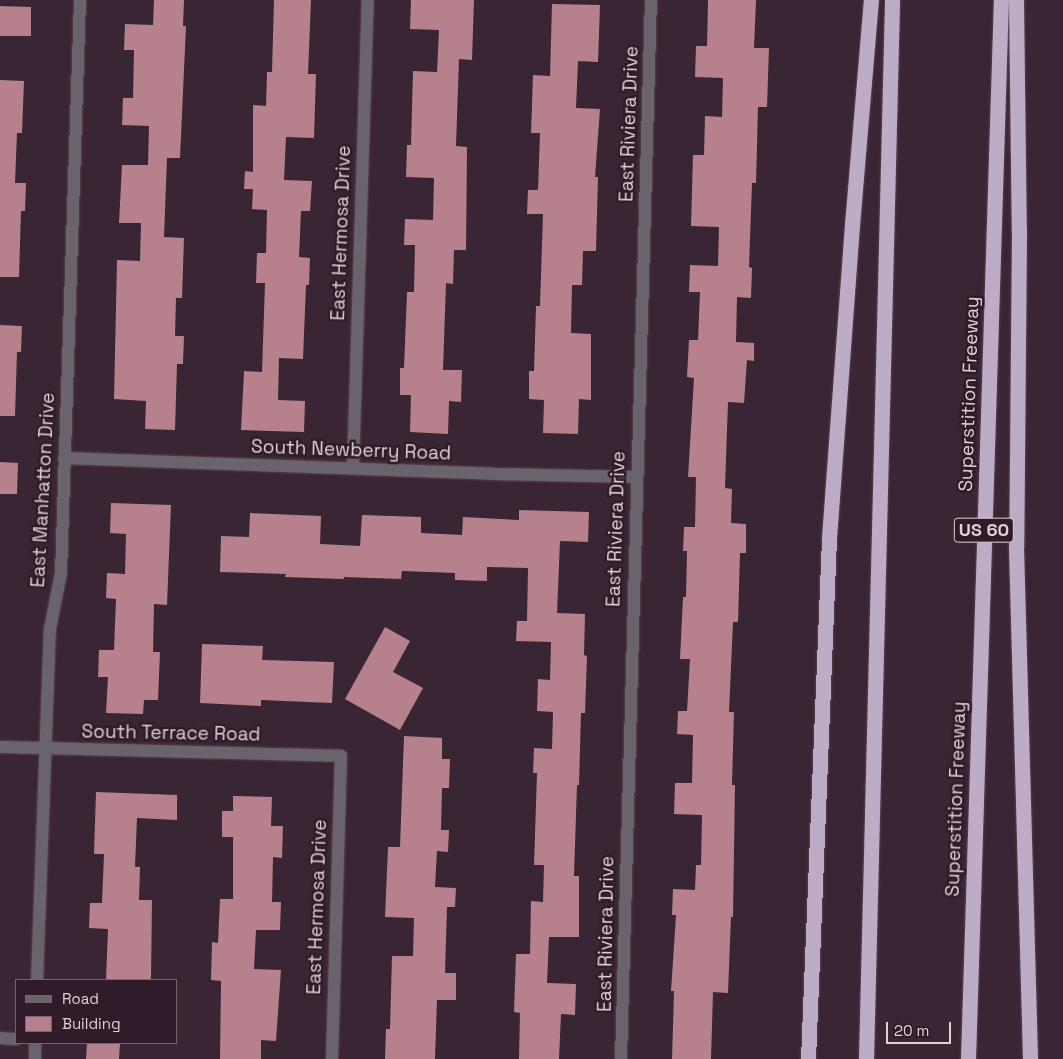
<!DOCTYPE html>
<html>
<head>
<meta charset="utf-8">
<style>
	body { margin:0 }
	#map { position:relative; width:1063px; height:1059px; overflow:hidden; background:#3a2534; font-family:"Space Grotesk",sans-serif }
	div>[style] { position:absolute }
	.building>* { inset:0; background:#b6818c }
	.roads { filter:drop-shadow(0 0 1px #584452) drop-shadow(0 0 1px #584452) }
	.street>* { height:12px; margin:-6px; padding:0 6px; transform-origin:6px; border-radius:6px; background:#69636d }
	.highway>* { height:15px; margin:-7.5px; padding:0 7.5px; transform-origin:7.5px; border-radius:7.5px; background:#bcacc6 }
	span { translate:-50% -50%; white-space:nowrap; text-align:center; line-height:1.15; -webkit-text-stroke:5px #301b2a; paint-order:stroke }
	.shield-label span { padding:1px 4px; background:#301b2a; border:1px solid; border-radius:4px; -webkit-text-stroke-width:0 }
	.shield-label { font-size:18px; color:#dfd0da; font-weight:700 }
	.street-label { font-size:19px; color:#dfd0da }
	.legend { position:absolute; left:15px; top:979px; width:162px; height:65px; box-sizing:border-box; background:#301b2a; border:1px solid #766370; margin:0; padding:6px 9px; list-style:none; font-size:15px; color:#dfd0da }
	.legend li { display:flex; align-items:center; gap:10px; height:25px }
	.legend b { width:25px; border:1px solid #766370 }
	.scale { position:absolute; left:886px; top:1022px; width:65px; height:22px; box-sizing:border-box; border:2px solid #dfd0da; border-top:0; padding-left:6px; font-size:15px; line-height:18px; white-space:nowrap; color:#dfd0da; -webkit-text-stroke:4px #301b2a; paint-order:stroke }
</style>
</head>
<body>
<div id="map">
	<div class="building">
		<div style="clip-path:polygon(154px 0,184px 0,183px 26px,186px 26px,180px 158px,167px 158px,164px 237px,184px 238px,182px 298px,176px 298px,175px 336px,184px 336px,183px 364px,177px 364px,175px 430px,145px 429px,146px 401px,114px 399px,117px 260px,140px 261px,141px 223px,119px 223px,122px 165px,148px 165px,149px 126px,122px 125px,123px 98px,133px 98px,134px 50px,124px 50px,125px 24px,153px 25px)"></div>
		<div style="clip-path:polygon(274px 0,311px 0,308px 74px,316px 74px,314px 138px,286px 137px,284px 180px,312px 181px,310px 211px,301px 211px,299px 257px,310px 258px,309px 285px,306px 285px,303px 359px,279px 358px,278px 400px,305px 401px,304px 432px,241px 430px,244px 371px,262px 372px,265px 283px,256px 283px,257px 253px,266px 253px,267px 210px,252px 209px,253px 189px,244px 189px,245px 171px,253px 172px,253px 105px,266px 106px,267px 72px,272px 72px)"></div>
		<div style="clip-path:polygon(411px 0,474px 0,472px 60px,459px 59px,456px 146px,467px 147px,466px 250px,454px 250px,453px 284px,446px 283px,443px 370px,462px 370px,461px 402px,449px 401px,448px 434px,410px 432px,411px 395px,400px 395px,400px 368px,404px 368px,407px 292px,414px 292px,415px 245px,404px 245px,405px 219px,433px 220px,434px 178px,406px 177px,407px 145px,411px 145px,413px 71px,437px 72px,439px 30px,410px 29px)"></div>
		<div style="clip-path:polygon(708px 0,756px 0,754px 48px,769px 48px,767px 107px,758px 107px,756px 183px,752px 183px,749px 267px,752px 268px,751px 298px,737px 297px,736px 342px,754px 343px,754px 361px,747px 360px,744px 403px,728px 402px,725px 488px,732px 489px,731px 523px,746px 524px,746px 553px,740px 553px,738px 622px,733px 622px,729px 712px,734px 712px,732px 785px,735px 785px,733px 917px,731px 917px,728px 993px,713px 992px,711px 1059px,672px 1059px,674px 991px,671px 991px,676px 915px,672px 915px,673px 889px,695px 890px,696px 865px,701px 865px,702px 815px,674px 814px,675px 783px,692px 783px,693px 735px,677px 734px,678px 711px,687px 711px,690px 659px,680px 659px,683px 597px,686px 597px,687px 551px,683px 551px,684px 527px,695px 527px,696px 477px,688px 477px,694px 378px,687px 377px,689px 340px,698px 340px,700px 292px,689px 292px,690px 265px,718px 266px,719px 227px,691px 226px,693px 155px,704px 155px,705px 116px,722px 117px,723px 78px,695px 77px,696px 46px,707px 46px)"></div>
		<div style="clip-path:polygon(552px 4px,600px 5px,598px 62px,578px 61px,576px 108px,600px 109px,595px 177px,598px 177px,596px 251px,583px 251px,582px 285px,572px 285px,571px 333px,591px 334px,591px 400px,579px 399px,578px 434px,543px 433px,544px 400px,529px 399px,529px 371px,534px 371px,536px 306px,540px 306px,543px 214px,527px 214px,528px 190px,538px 190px,540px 133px,531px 133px,533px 75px,550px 76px)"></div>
		<div style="clip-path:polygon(0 6px,31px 7px,31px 36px,0 36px)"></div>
		<div style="clip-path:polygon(0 80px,24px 81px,22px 133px,17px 133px,15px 183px,26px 183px,25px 211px,21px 211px,19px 277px,0 277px)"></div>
		<div style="clip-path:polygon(0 325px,22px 326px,21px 352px,17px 352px,15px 416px,0 416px)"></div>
		<div style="clip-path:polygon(0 462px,18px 463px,17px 494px,0 494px)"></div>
		<div style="clip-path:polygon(111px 503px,171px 505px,167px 605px,154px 604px,153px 652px,160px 652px,158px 700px,144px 700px,143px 714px,106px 713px,108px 677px,98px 677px,99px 650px,114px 650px,116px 599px,106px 598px,107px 573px,125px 574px,126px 534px,110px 533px)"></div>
		<div style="clip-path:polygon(519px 510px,589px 512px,588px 542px,560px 541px,557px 613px,585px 614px,584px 655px,587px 656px,585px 713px,581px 713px,579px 785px,577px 785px,574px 876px,579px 876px,579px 937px,549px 937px,547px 983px,576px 984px,575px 1015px,561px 1014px,559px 1059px,519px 1059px,520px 1013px,514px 1012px,516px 954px,530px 954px,531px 901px,543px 902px,544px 865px,534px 865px,537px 773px,533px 773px,534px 748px,552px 749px,553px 712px,537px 711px,538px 679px,550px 680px,551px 642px,516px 641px,517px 621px,527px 621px,528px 568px,487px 567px,487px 581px,455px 580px,455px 573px,402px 571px,401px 579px,344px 577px,344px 579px,285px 577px,286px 574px,220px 572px,221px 536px,249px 537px,250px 513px,321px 516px,320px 544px,360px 546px,362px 515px,421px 517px,421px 533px,462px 535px,463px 517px,519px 520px)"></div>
		<div style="clip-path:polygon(385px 627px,410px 641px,393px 672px,423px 688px,400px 730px,345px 699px)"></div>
		<div style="clip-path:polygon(202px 644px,263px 646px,262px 660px,334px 662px,332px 703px,261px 700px,261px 706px,200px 703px)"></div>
		<div style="clip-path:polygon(404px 736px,442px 738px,442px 759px,450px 759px,449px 788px,442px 788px,441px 830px,449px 830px,448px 852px,437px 851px,435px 887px,456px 888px,455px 907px,447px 907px,445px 973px,456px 973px,456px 1000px,437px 1000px,435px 1059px,385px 1059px,386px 1029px,390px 1029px,392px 956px,413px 956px,414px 918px,385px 917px,388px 847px,400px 847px)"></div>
		<div style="clip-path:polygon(96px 792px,177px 795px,177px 820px,137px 818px,135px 867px,140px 867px,139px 900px,152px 900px,151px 980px,106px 980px,108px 929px,89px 928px,90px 903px,102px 903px,104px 854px,94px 854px)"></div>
		<div style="clip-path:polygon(233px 796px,272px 797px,271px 826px,283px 826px,282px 858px,273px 857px,272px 902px,281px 902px,280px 930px,256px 930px,254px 969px,281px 970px,276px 1041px,261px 1040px,261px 1059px,220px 1059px,221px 981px,211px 980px,212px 942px,218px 943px,220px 899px,233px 899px,233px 837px,222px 837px,222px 811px,233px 811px)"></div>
		<div style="clip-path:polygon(87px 1043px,120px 1043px,119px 1059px,86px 1059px)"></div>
	</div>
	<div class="roads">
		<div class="street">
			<div style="left:64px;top:458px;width:430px;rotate:2.1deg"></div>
			<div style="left:494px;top:474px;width:142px;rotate:1.2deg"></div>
			<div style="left:353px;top:468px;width:468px;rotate:-88.2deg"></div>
			<div style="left:0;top:747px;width:341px;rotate:1.5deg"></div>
			<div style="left:341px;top:756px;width:303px;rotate:91.7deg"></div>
			<div style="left:37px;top:980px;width:351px;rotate:-87.9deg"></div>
			<div style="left:50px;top:629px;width:57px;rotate:-78.9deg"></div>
			<div style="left:61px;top:573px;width:573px;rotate:-88.1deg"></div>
			<div style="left:0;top:1038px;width:16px;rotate:4deg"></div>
			<div style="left:35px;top:1059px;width:16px;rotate:-90deg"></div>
			<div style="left:621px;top:1059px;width:1059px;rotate:-88.38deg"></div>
		</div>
		<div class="highway">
			<div style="left:1016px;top:0;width:231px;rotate:89.3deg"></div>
			<div style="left:1019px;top:231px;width:316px;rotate:90.5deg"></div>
			<div style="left:1016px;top:547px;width:512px;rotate:88.43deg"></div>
			<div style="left:808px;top:1059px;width:521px;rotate:-87.69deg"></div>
			<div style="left:829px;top:538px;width:314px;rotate:-85.8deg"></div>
			<div style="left:852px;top:225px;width:226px;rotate:-85.2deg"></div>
			<div style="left:866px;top:1059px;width:1059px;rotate:-88.59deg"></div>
			<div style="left:968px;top:1059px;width:1060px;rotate:-88.22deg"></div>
		</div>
	</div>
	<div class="shield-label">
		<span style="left:984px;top:530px">US 60</span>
	</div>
	<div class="street-label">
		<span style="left:629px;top:124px;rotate:-88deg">East Riviera Drive</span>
		<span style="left:341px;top:233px;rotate:-88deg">East Hermosa Drive</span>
		<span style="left:969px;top:394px;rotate:-88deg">Superstition Freeway</span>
		<span style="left:351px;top:450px;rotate:2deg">South Newberry Road</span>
		<span style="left:43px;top:490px;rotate:-87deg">East Manhatton Drive</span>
		<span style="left:616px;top:529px;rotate:-88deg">East Riviera Drive</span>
		<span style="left:171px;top:733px;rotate:1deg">South Terrace Road</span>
		<span style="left:956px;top:799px;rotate:-88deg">Superstition Freeway</span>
		<span style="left:317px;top:907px;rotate:-88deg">East Hermosa Drive</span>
		<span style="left:606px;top:934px;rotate:-89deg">East Riviera Drive</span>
	</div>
	<ul class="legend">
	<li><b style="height:6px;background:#69636d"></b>Road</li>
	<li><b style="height:14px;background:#b6818c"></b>Building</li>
	</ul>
	<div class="scale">20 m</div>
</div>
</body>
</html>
